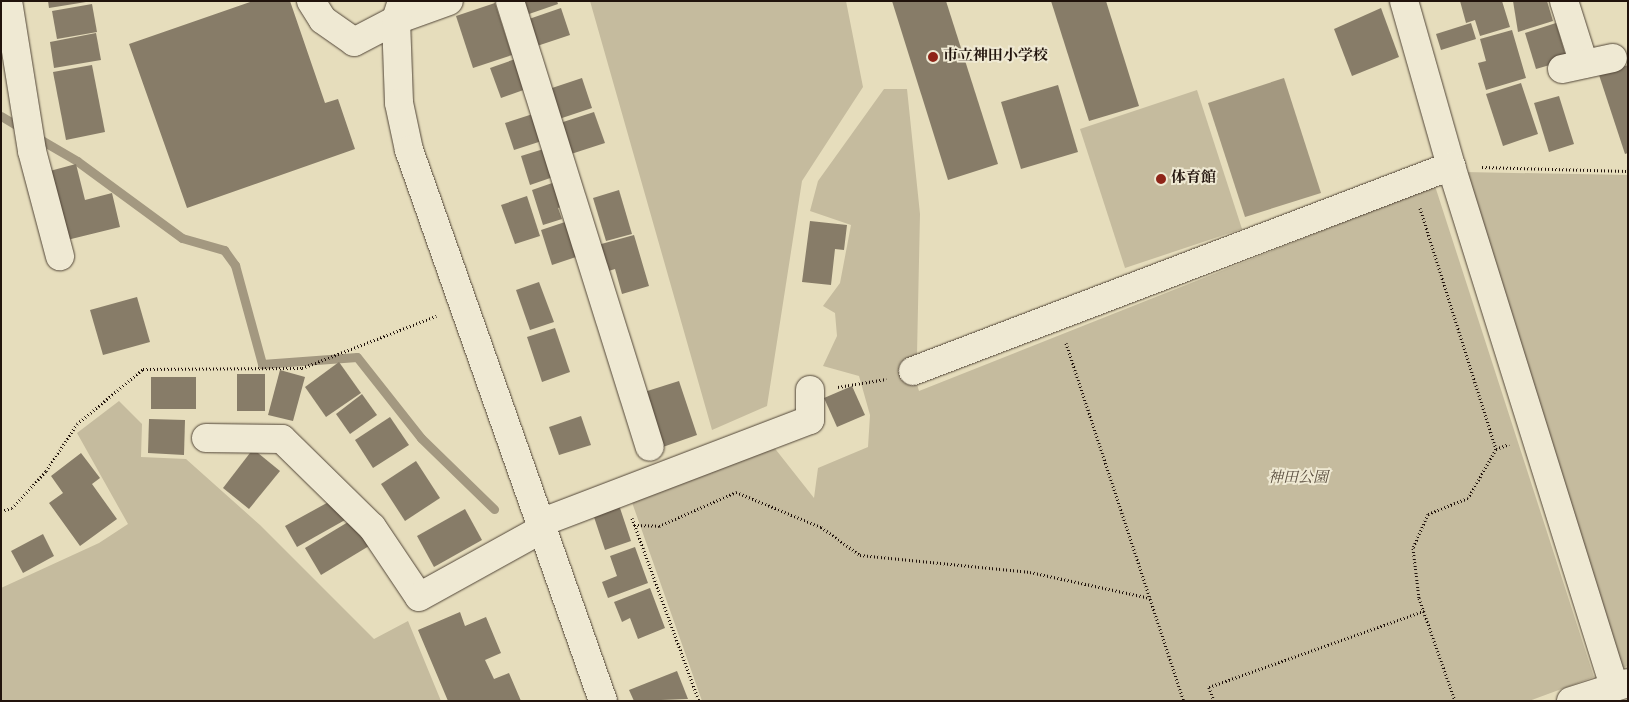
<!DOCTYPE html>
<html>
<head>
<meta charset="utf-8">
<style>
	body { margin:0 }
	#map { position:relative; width:1629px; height:702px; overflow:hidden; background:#e6ddbc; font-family:"Old Standard TT","Noto Serif JP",serif }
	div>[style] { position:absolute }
	.green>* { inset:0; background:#c5bb9e }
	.water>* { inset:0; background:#a39880 }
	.stream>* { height:9px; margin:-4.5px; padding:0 4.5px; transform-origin:4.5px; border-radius:4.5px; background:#a39880 }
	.building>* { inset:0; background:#877c68 }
	.path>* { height:3px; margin-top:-1.5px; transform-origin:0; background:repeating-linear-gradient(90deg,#21130c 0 1px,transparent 0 3.5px) }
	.roads { filter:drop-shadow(0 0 1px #524638) drop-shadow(0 0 1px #524638) }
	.minor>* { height:28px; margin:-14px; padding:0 14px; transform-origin:14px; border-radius:14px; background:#efe9d3 }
	.tertiary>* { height:28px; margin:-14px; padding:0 14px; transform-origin:14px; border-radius:14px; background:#efe9d3 }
	.dots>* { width:14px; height:14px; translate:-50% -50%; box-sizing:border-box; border:2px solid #efe9d3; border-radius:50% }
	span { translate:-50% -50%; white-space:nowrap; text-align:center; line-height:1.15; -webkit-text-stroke:4px #efe9d3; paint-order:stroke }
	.poi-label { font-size:15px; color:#21130c; font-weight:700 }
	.left { translate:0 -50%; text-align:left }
	.park-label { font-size:15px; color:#5a4e3f; font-style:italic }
	.frame { position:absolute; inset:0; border:2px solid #21130c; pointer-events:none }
</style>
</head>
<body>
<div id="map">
	<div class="green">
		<div style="clip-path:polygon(590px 1px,846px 1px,863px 87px,802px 181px,767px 406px,712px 430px)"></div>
		<div style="clip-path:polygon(884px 89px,907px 89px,920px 214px,917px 354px,913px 371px,919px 391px,1435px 186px,1594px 677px,1529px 701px,702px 701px,628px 491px,769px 441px,814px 498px,818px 468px,868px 447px,870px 415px,859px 376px,823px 366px,837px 336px,835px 313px,823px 306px,840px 283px,851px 225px,810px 211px,818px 181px)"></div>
		<div style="clip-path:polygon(1197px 90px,1242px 229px,1125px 268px,1080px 129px)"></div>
		<div style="clip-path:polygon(1464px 172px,1628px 175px,1628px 666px,1619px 669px)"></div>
		<div style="clip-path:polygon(119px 401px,142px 424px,141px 457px,186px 459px,260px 525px,374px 639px,408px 621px,441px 701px,1px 701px,1px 588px,99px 543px,128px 524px,77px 433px)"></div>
	</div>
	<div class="water">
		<div style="clip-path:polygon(1284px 78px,1321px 193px,1245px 217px,1208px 103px)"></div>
	</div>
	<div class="stream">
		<div style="left:1px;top:116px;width:26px;rotate:31deg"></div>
		<div style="left:36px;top:137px;width:48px;rotate:30.3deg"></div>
		<div style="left:77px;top:161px;width:130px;rotate:36.3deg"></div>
		<div style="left:182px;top:238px;width:44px;rotate:15.9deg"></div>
		<div style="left:224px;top:250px;width:19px;rotate:54deg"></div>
		<div style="left:235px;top:265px;width:103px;rotate:74.7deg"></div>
		<div style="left:262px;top:364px;width:95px;rotate:-4.2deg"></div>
		<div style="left:357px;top:357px;width:103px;rotate:51.7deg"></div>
		<div style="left:421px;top:438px;width:102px;rotate:44.2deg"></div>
	</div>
	<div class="building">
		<div style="clip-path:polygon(48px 1px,86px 1px,86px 2px,49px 8px)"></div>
		<div style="clip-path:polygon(253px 1px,290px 1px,325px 103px,338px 99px,355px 149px,187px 208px,129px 44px)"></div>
		<div style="clip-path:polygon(524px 1px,557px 1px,558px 4px,529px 14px)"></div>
		<div style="clip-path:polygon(892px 1px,946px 1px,998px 164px,948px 180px)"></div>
		<div style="clip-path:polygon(1051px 1px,1106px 1px,1139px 106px,1089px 121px)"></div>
		<div style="clip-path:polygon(1460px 1px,1502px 1px,1510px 27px,1480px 36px,1475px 20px,1466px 23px)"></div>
		<div style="clip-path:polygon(1513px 1px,1547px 1px,1553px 21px,1518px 32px)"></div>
		<div style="clip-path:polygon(495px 3px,512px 55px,473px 68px,456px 16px)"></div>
		<div style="clip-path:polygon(92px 4px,97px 32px,57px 39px,52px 11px)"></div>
		<div style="clip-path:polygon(561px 8px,570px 35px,537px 46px,529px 19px)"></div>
		<div style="clip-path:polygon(1381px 8px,1399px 57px,1352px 76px,1334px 29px)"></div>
		<div style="clip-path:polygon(1471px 23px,1476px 39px,1441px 50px,1436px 34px)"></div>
		<div style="clip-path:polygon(1556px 23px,1567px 60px,1536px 69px,1525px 33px)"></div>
		<div style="clip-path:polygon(1512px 30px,1526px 78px,1486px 90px,1478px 63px,1486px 61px,1480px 39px)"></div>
		<div style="clip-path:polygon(96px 33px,101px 60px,54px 68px,50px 42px)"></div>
		<div style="clip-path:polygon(521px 57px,532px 87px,501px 98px,490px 68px)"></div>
		<div style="clip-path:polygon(92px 65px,105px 132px,66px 140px,53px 72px)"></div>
		<div style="clip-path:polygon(1628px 65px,1628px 153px,1625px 154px,1599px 75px)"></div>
		<div style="clip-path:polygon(582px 78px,592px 108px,559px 119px,549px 89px)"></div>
		<div style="clip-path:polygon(1521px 83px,1538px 134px,1503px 146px,1486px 94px)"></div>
		<div style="clip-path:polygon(1058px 85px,1078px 152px,1021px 169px,1001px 102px)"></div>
		<div style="clip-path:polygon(1559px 96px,1574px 144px,1549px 152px,1534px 103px)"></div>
		<div style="clip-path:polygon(539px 112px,548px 139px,514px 150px,505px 123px)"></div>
		<div style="clip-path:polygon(594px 112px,605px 143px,571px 154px,560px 123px)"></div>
		<div style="clip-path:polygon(550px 147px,559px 175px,530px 185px,521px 156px)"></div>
		<div style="clip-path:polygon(76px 164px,85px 200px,112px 193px,120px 227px,63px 241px,46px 172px)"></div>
		<div style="clip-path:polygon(558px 181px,566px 205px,558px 208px,562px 219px,543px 225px,532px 190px)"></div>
		<div style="clip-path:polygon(619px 190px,632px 234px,606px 241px,593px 198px)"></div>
		<div style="clip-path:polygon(527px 196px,540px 236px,515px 244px,501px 205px)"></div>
		<div style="clip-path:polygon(571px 220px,582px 255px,552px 265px,541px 230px)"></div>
		<div style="clip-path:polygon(810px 221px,847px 225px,844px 250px,835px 249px,831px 285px,802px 282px)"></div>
		<div style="clip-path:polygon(634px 235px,649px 286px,622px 294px,615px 269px,602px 273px,594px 246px)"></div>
		<div style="clip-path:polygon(539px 282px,554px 322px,530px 330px,516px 290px)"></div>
		<div style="clip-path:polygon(137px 297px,150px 342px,103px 355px,90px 310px)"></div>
		<div style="clip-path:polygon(555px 328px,570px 372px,542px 382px,527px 337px)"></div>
		<div style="clip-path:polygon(339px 362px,361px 393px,326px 417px,305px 387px)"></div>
		<div style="clip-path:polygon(280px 370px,305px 377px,293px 421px,268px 415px)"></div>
		<div style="clip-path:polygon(237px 374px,265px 374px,265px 411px,237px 411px)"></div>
		<div style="clip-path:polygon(151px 377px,196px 377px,196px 409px,151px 409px)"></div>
		<div style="clip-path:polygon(679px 381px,697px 435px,660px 448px,641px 393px)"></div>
		<div style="clip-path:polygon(852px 386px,865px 415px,837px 427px,824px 398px)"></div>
		<div style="clip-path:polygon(362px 394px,377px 415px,350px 434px,336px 414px)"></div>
		<div style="clip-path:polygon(581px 416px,591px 445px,559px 455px,549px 427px)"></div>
		<div style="clip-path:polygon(390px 417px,409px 445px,373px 468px,355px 440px)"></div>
		<div style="clip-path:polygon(149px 419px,185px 420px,184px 455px,148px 453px)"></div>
		<div style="clip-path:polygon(253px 449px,280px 471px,249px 509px,223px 488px)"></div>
		<div style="clip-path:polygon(81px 453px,100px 478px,92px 484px,117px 519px,80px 546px,49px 503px,63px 493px,51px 476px)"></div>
		<div style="clip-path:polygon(416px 461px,440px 498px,405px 521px,381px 484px)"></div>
		<div style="clip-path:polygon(334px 499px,345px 520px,297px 547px,285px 526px)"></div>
		<div style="clip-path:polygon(617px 499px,631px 541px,605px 550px,591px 508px)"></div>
		<div style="clip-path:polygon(465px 509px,482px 540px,434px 567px,417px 536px)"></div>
		<div style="clip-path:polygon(353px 519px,369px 546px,321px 575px,305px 548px)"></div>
		<div style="clip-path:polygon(43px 534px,54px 556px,23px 573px,11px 551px)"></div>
		<div style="clip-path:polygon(635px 547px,648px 583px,608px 598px,602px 582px,617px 576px,610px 556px)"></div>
		<div style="clip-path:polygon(650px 588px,665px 628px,638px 639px,630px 618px,622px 622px,614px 602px)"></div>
		<div style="clip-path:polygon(460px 612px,465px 626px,486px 617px,501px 653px,485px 660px,494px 679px,509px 673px,521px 701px,448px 701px,418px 630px)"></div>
		<div style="clip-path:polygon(677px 671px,688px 699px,634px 701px,629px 690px)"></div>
	</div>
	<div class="path">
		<div style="left:1482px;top:167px;width:146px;rotate:1.6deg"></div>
		<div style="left:1420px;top:208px;width:253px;rotate:72.5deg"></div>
		<div style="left:1496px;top:449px;width:56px;rotate:119.7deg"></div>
		<div style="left:1468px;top:498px;width:43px;rotate:158.2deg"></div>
		<div style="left:1428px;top:514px;width:37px;rotate:114deg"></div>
		<div style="left:1413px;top:548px;width:50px;rotate:83.2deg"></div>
		<div style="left:1419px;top:598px;width:109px;rotate:70.7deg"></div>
		<div style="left:1066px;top:343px;width:377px;rotate:71.8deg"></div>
		<div style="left:838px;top:387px;width:49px;rotate:-9.5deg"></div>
		<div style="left:1496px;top:449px;width:14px;rotate:-21deg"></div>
		<div style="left:1px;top:511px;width:11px;rotate:-15deg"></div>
		<div style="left:12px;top:508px;width:50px;rotate:-47.4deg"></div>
		<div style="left:46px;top:471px;width:56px;rotate:-56.6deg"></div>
		<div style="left:77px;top:424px;width:86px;rotate:-39.8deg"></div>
		<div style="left:143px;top:369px;width:159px;rotate:-0.4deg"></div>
		<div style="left:302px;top:368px;width:144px;rotate:-21.2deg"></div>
		<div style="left:632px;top:518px;width:195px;rotate:69.9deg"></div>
		<div style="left:634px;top:525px;width:25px;rotate:2deg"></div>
		<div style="left:659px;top:526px;width:84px;rotate:-23.8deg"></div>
		<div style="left:736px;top:492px;width:92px;rotate:22.4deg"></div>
		<div style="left:821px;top:527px;width:48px;rotate:35.7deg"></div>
		<div style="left:860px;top:555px;width:171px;rotate:5.7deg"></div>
		<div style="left:1030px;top:572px;width:123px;rotate:12.2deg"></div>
		<div style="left:1214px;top:701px;width:15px;rotate:-110deg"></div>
		<div style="left:1209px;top:687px;width:228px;rotate:-19.5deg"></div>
	</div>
	<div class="roads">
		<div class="minor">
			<div style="left:8px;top:1px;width:152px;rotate:80.9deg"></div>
			<div style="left:32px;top:151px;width:109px;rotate:75.1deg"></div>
			<div style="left:311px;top:1px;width:22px;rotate:58deg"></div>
			<div style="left:323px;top:20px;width:38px;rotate:35deg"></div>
			<div style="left:354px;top:42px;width:47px;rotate:-27.6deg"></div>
			<div style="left:396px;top:20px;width:56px;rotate:-19.7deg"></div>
			<div style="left:510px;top:1px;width:467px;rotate:72.6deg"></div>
			<div style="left:1404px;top:1px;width:172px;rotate:74.1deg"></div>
			<div style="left:1451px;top:166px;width:545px;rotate:72.6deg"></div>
			<div style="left:1564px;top:1px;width:66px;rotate:72.4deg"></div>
			<div style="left:1562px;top:69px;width:52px;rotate:-12.2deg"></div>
			<div style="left:913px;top:371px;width:576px;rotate:-20.86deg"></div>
			<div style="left:206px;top:438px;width:76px;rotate:0.8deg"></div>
			<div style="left:282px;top:439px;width:126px;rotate:44.4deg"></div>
			<div style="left:372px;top:527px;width:84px;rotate:56.1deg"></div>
			<div style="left:419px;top:597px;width:141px;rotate:-28.9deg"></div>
			<div style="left:540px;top:523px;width:289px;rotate:-20.9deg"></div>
			<div style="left:810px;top:420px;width:30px;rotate:-90deg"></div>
			<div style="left:1571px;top:701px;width:60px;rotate:-17.5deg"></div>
		</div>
		<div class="tertiary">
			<div style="left:402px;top:1px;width:20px;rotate:108deg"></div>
			<div style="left:396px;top:20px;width:83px;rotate:87.9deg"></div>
			<div style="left:399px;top:103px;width:48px;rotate:78deg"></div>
			<div style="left:409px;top:150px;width:584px;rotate:70.6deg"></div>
		</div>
	</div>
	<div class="dots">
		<div style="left:933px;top:57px;background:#8f2418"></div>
		<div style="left:1161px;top:179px;background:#8f2418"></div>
	</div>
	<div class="poi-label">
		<span class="left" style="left:943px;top:57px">市立神田小学校</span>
		<span class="left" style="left:1171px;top:179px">体育館</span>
	</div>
	<div class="park-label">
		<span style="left:1298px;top:479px">神田公園</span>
	</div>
	<div class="frame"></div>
</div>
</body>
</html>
